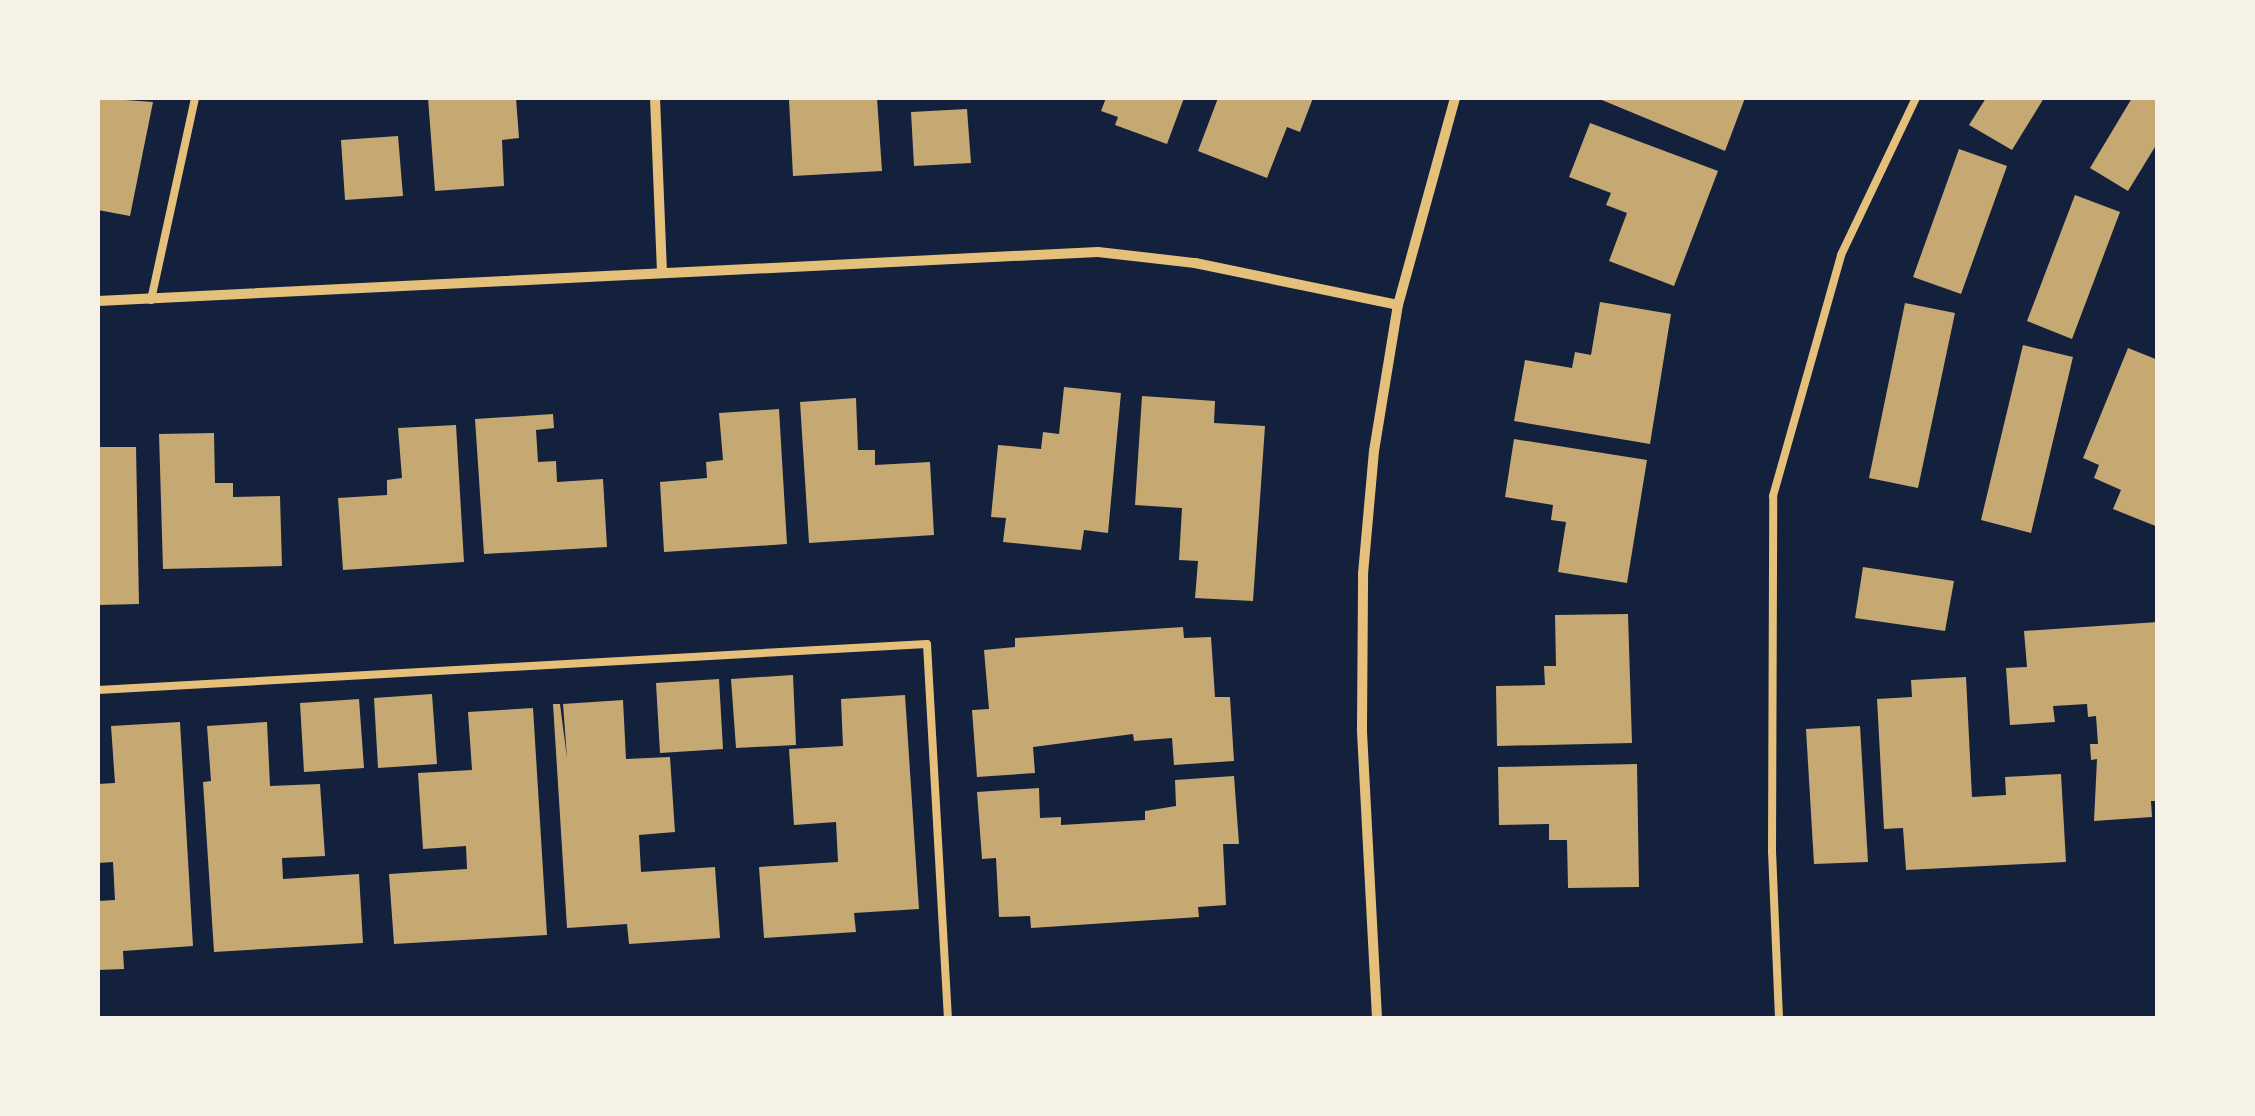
<!DOCTYPE html>
<html>
<head>
<meta charset="utf-8">
<style>
	body { margin:0 }
	#map { position:relative; width:2255px; height:1116px; overflow:hidden; background:#14213d; font-family:Ubuntu,sans-serif }
	div>[style] { position:absolute }
	.building>* { inset:0; background:#c6a872 }
	.service>* { height:8px; margin:-4px; padding:0 4px; transform-origin:4px; border-radius:4px; background:#e5c07b }
	.minor>* { height:10px; margin:-5px; padding:0 5px; transform-origin:5px; border-radius:5px; background:#e5c07b }
	span { translate:-50% -50%; white-space:nowrap; text-align:center; line-height:1.15; -webkit-text-stroke:9px #f6f1e7; paint-order:stroke }
	.frame { position:absolute; inset:0; border:100px solid #f6f1e7; pointer-events:none }
</style>
</head>
<body>
<div id="map">
	<div class="building">
		<div style="clip-path:polygon(98px 98px,153px 102px,130px 216px,98px 210px)"></div>
		<div style="clip-path:polygon(428px 98px,516px 98px,519px 138px,502px 140px,504px 186px,435px 191px)"></div>
		<div style="clip-path:polygon(877px 98px,882px 171px,793px 176px,789px 100px)"></div>
		<div style="clip-path:polygon(1106px 98px,1184px 98px,1167px 144px,1115px 125px,1118px 117px,1101px 111px)"></div>
		<div style="clip-path:polygon(1218px 98px,1313px 98px,1300px 132px,1287px 127px,1267px 178px,1198px 151px)"></div>
		<div style="clip-path:polygon(1597px 98px,1745px 98px,1725px 151px)"></div>
		<div style="clip-path:polygon(1986px 98px,2044px 98px,2012px 150px,1969px 125px)"></div>
		<div style="clip-path:polygon(2132px 98px,2158px 98px,2158px 142px,2128px 191px,2090px 168px)"></div>
		<div style="clip-path:polygon(967px 109px,971px 163px,914px 166px,911px 112px)"></div>
		<div style="clip-path:polygon(1590px 123px,1718px 171px,1674px 286px,1609px 261px,1627px 213px,1606px 205px,1611px 193px,1569px 177px)"></div>
		<div style="clip-path:polygon(398px 136px,403px 196px,345px 200px,341px 140px)"></div>
		<div style="clip-path:polygon(1959px 149px,2007px 166px,1961px 294px,1913px 277px)"></div>
		<div style="clip-path:polygon(2075px 195px,2120px 212px,2072px 339px,2027px 321px)"></div>
		<div style="clip-path:polygon(1600px 302px,1671px 314px,1650px 444px,1514px 421px,1525px 360px,1572px 368px,1575px 352px,1591px 355px)"></div>
		<div style="clip-path:polygon(1905px 303px,1955px 313px,1918px 488px,1869px 478px)"></div>
		<div style="clip-path:polygon(2023px 345px,2073px 357px,2031px 533px,1981px 520px)"></div>
		<div style="clip-path:polygon(2128px 348px,2158px 360px,2158px 527px,2113px 509px,2121px 490px,2094px 478px,2099px 465px,2083px 458px)"></div>
		<div style="clip-path:polygon(1064px 387px,1121px 393px,1108px 533px,1084px 530px,1081px 550px,1003px 542px,1006px 518px,991px 517px,998px 445px,1041px 449px,1043px 432px,1059px 434px)"></div>
		<div style="clip-path:polygon(1142px 396px,1215px 401px,1214px 423px,1265px 426px,1253px 601px,1195px 598px,1198px 561px,1179px 560px,1182px 508px,1135px 505px)"></div>
		<div style="clip-path:polygon(856px 398px,858px 450px,875px 450px,875px 465px,930px 462px,934px 535px,809px 543px,800px 402px)"></div>
		<div style="clip-path:polygon(779px 409px,787px 544px,664px 552px,660px 482px,707px 478px,706px 462px,723px 460px,719px 413px)"></div>
		<div style="clip-path:polygon(553px 414px,554px 428px,536px 430px,538px 462px,556px 461px,557px 482px,603px 479px,607px 547px,484px 554px,475px 419px)"></div>
		<div style="clip-path:polygon(456px 425px,464px 562px,343px 570px,338px 498px,387px 495px,387px 480px,402px 478px,398px 428px)"></div>
		<div style="clip-path:polygon(214px 433px,215px 483px,233px 483px,233px 497px,280px 496px,282px 566px,163px 569px,159px 434px)"></div>
		<div style="clip-path:polygon(1514px 439px,1647px 460px,1627px 583px,1558px 572px,1566px 522px,1551px 520px,1553px 505px,1505px 497px)"></div>
		<div style="clip-path:polygon(98px 447px,136px 447px,139px 604px,98px 605px)"></div>
		<div style="clip-path:polygon(1863px 567px,1954px 581px,1945px 631px,1855px 618px)"></div>
		<div style="clip-path:polygon(1628px 614px,1632px 743px,1497px 746px,1496px 686px,1545px 685px,1544px 666px,1556px 666px,1555px 615px)"></div>
		<div style="clip-path:polygon(2158px 622px,2158px 801px,2151px 801px,2152px 817px,2094px 821px,2097px 759px,2091px 760px,2090px 744px,2098px 744px,2096px 716px,2088px 717px,2087px 704px,2053px 706px,2055px 722px,2010px 725px,2006px 668px,2027px 667px,2024px 631px)"></div>
		<div style="clip-path:polygon(1183px 627px,1184px 638px,1211px 637px,1215px 697px,1230px 697px,1234px 761px,1174px 765px,1172px 738px,1134px 741px,1133px 734px,1033px 747px,1035px 773px,977px 777px,972px 710px,989px 709px,984px 650px,1015px 647px,1015px 638px)"></div>
		<div style="clip-path:polygon(793px 675px,796px 745px,736px 748px,731px 679px)"></div>
		<div style="clip-path:polygon(1966px 677px,1972px 797px,2006px 795px,2005px 777px,2061px 774px,2066px 862px,1906px 870px,1903px 828px,1884px 829px,1877px 699px,1912px 697px,1911px 680px)"></div>
		<div style="clip-path:polygon(719px 679px,723px 749px,660px 753px,656px 683px)"></div>
		<div style="clip-path:polygon(432px 694px,437px 764px,378px 768px,374px 698px)"></div>
		<div style="clip-path:polygon(905px 695px,919px 909px,854px 913px,856px 932px,764px 938px,759px 867px,838px 862px,836px 822px,794px 825px,789px 749px,843px 746px,841px 699px)"></div>
		<div style="clip-path:polygon(359px 699px,364px 768px,304px 772px,300px 703px)"></div>
		<div style="clip-path:polygon(623px 700px,626px 759px,670px 757px,675px 832px,639px 835px,641px 872px,715px 867px,720px 938px,629px 944px,627px 924px,567px 928px,553px 704px,560px 704px,567px 758px,563px 704px)"></div>
		<div style="clip-path:polygon(533px 708px,547px 935px,394px 944px,389px 874px,467px 869px,466px 846px,423px 849px,418px 773px,472px 770px,468px 712px)"></div>
		<div style="clip-path:polygon(180px 722px,193px 946px,123px 951px,124px 969px,98px 970px,98px 901px,115px 900px,113px 862px,98px 863px,98px 784px,115px 783px,111px 726px)"></div>
		<div style="clip-path:polygon(267px 722px,270px 786px,320px 784px,325px 856px,282px 858px,283px 879px,359px 874px,363px 943px,214px 952px,203px 782px,211px 781px,207px 726px)"></div>
		<div style="clip-path:polygon(1860px 726px,1868px 862px,1814px 864px,1806px 729px)"></div>
		<div style="clip-path:polygon(1637px 764px,1639px 887px,1568px 888px,1567px 840px,1549px 840px,1549px 824px,1499px 825px,1498px 767px)"></div>
		<div style="clip-path:polygon(1234px 776px,1239px 844px,1223px 844px,1226px 905px,1198px 907px,1199px 917px,1031px 928px,1030px 916px,999px 917px,996px 858px,982px 859px,977px 792px,1039px 788px,1040px 818px,1061px 817px,1061px 825px,1145px 820px,1145px 811px,1176px 806px,1175px 780px)"></div>
	</div>
	<div class="service">
		<div style="left:151px;top:300px;width:207px;rotate:-77.7deg"></div>
		<div style="left:98px;top:690px;width:830px;rotate:-3.18deg"></div>
		<div style="left:927px;top:644px;width:375px;rotate:86.8deg"></div>
		<div style="left:1779px;top:1018px;width:166px;rotate:-92.4deg"></div>
		<div style="left:1772px;top:852px;width:356px;rotate:-89.8deg"></div>
		<div style="left:1773px;top:496px;width:250px;rotate:-74.2deg"></div>
		<div style="left:1841px;top:255px;width:174px;rotate:-64.5deg"></div>
	</div>
	<div class="minor">
		<div style="left:655px;top:98px;width:175px;rotate:87.7deg"></div>
		<div style="left:98px;top:301px;width:1001px;rotate:-2.81deg"></div>
		<div style="left:1098px;top:252px;width:98px;rotate:6.5deg"></div>
		<div style="left:1195px;top:263px;width:207px;rotate:11.7deg"></div>
		<div style="left:1377px;top:1018px;width:289px;rotate:-93deg"></div>
		<div style="left:1362px;top:729px;width:155px;rotate:-89.6deg"></div>
		<div style="left:1363px;top:574px;width:123px;rotate:-84.9deg"></div>
		<div style="left:1374px;top:451px;width:148px;rotate:-80.7deg"></div>
		<div style="left:1398px;top:305px;width:215px;rotate:-74.6deg"></div>
	</div>
	<div class="frame"></div>
</div>
</body>
</html>
